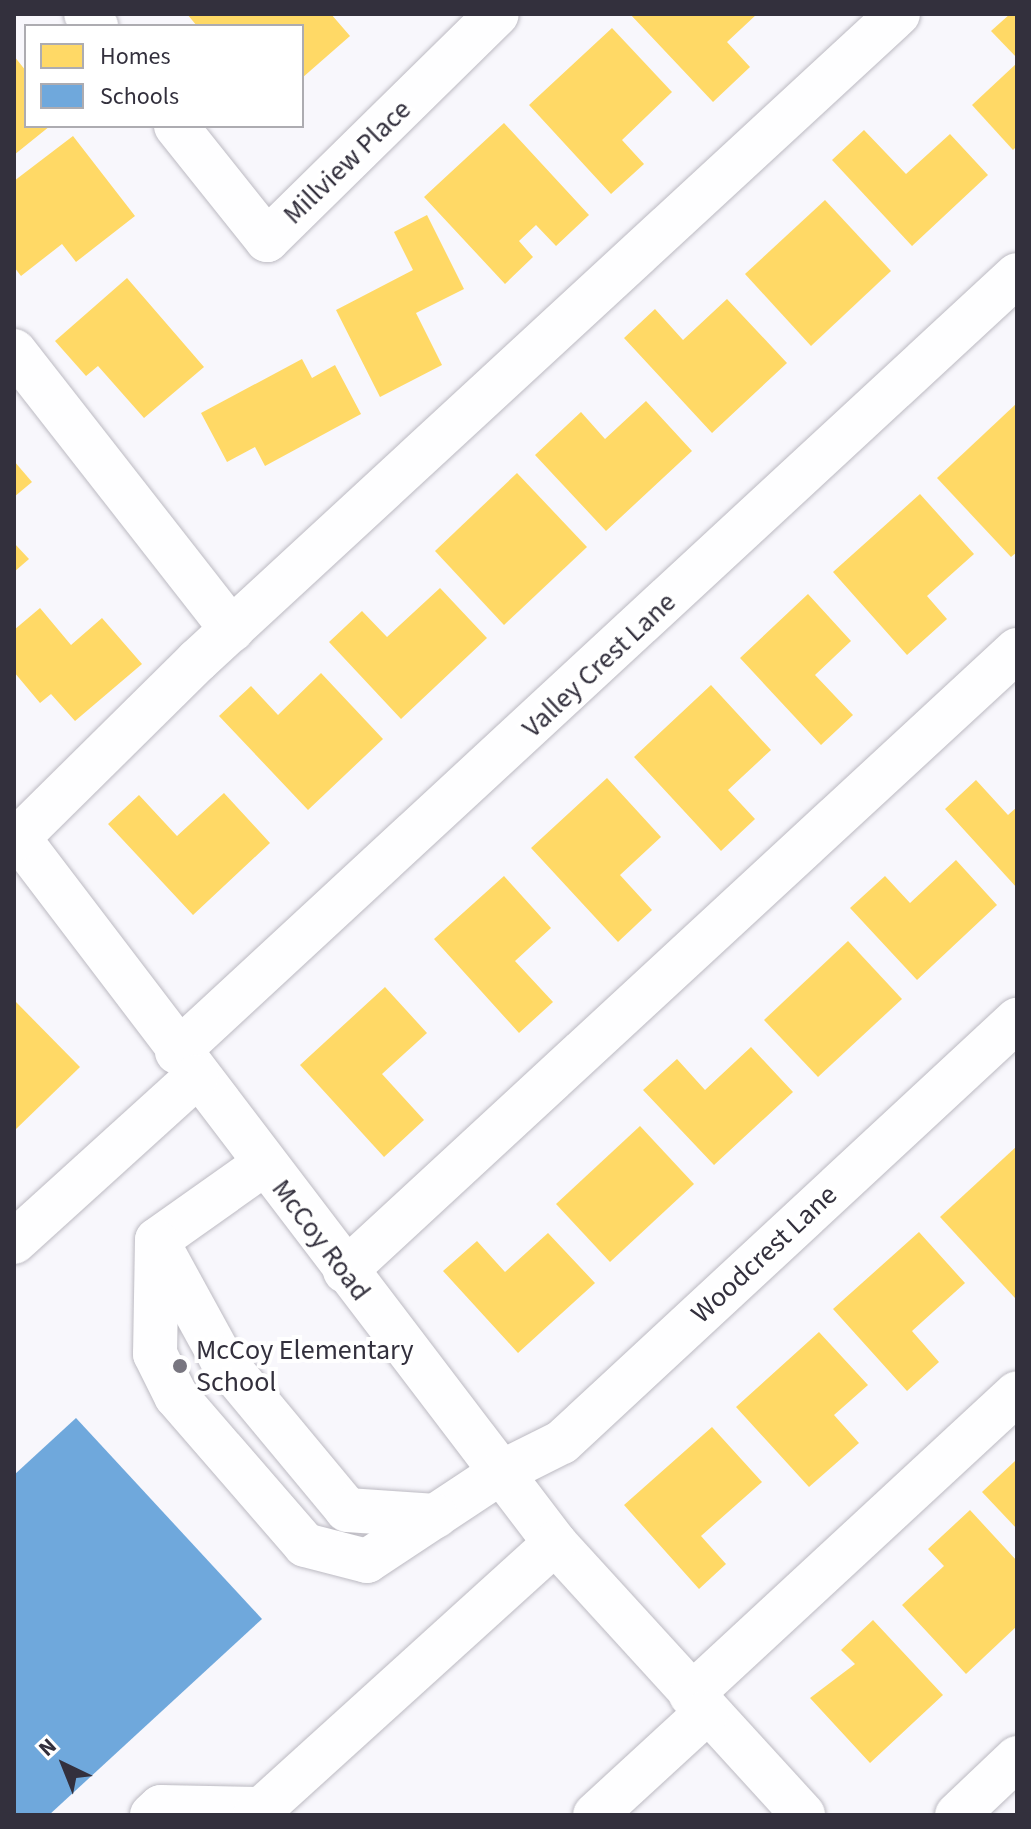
<!DOCTYPE html>
<html>
<head>
<meta charset="utf-8">
<style>
	body { margin:0 }
	#map { position:relative; width:1031px; height:1829px; overflow:hidden; background:#f8f7fc; font-family:"Source Sans 3",sans-serif }
	div>[style] { position:absolute }
	.homes>* { inset:0; background:#ffd966 }
	.schools>* { inset:0; background:#6fa8dc }
	.roads { filter:drop-shadow(0 0 2px #bcbac2) drop-shadow(0 0 2px #bcbac2) }
	.minor>* { height:44px; margin:-22px; padding:0 22px; transform-origin:22px; border-radius:22px; background:#fefeff }
	.dots>* { width:22px; height:22px; translate:-50% -50%; box-sizing:border-box; border:4px solid #fff; border-radius:50% }
	span { translate:-50% -50%; white-space:nowrap; text-align:center; line-height:1.15; -webkit-text-stroke:8px #fff; paint-order:stroke }
	.street-label { font-size:28px; color:#33303d }
	.poi-label { font-size:28px; color:#33303d }
	.left { translate:0 -50%; text-align:left }
	.frame { position:absolute; inset:0; border:16px solid #33303d; pointer-events:none }
	.legend { position:absolute; left:24px; top:24px; width:280px; height:104px; box-sizing:border-box; background:#fff; border:2px solid #adacb1; margin:0; padding:10px 14px; list-style:none; font-size:24px; color:#33303d }
	.legend li { display:flex; align-items:center; gap:16px; height:40px }
	.legend b { width:40px; border:2px solid #adacb1 }
	.north { position:absolute; left:24px; top:1725px; width:80px; height:80px; -webkit-text-stroke:6px #fff; paint-order:stroke; rotate:317deg; font-size:22px; font-weight:700; line-height:32px; text-align:center; color:#33303d }
	.north::after { content:''; display:block; margin:auto; width:28px; height:36px; background:#33303d; clip-path:polygon(50% 0,100% 100%,50% 72%,0 100%) }
</style>
</head>
<body>
<div id="map">
	<div class="homes">
		<div style="clip-path:polygon(187px 14px,331px 14px,350px 36px,302px 78px,302px 26px,197px 26px)"></div>
		<div style="clip-path:polygon(630px 14px,757px 14px,727px 42px,750px 67px,713px 102px)"></div>
		<div style="clip-path:polygon(1010px 14px,1017px 14px,1017px 58px,991px 31px)"></div>
		<div style="clip-path:polygon(612px 28px,672px 92px,622px 140px,644px 164px,611px 194px,529px 105px)"></div>
		<div style="clip-path:polygon(14px 56px,26px 71px,26px 126px,50px 126px,14px 155px)"></div>
		<div style="clip-path:polygon(1017px 63px,1017px 146px,1013px 150px,972px 105px)"></div>
		<div style="clip-path:polygon(504px 123px,589px 215px,556px 246px,536px 225px,519px 241px,533px 257px,505px 284px,424px 197px)"></div>
		<div style="clip-path:polygon(864px 130px,906px 174px,950px 134px,988px 175px,912px 246px,832px 160px)"></div>
		<div style="clip-path:polygon(73px 136px,135px 216px,76px 262px,62px 244px,21px 276px,14px 267px,14px 181px)"></div>
		<div style="clip-path:polygon(825px 200px,891px 271px,811px 346px,745px 274px)"></div>
		<div style="clip-path:polygon(427px 215px,464px 289px,416px 313px,442px 365px,380px 397px,336px 310px,413px 270px,394px 232px)"></div>
		<div style="clip-path:polygon(127px 278px,204px 367px,144px 418px,98px 366px,86px 376px,55px 341px)"></div>
		<div style="clip-path:polygon(727px 299px,787px 363px,712px 433px,624px 338px,655px 309px,683px 340px)"></div>
		<div style="clip-path:polygon(302px 359px,312px 378px,335px 365px,361px 414px,265px 466px,255px 447px,227px 462px,201px 413px)"></div>
		<div style="clip-path:polygon(646px 401px,692px 451px,606px 531px,535px 455px,581px 412px,605px 439px)"></div>
		<div style="clip-path:polygon(1017px 403px,1017px 552px,1011px 557px,937px 478px)"></div>
		<div style="clip-path:polygon(14px 461px,32px 482px,14px 497px)"></div>
		<div style="clip-path:polygon(517px 473px,587px 547px,504px 625px,435px 551px)"></div>
		<div style="clip-path:polygon(920px 494px,974px 554px,927px 596px,947px 619px,907px 655px,833px 572px)"></div>
		<div style="clip-path:polygon(14px 543px,29px 559px,14px 572px)"></div>
		<div style="clip-path:polygon(440px 588px,487px 638px,401px 719px,329px 642px,362px 611px,387px 637px)"></div>
		<div style="clip-path:polygon(808px 594px,851px 641px,815px 675px,853px 715px,821px 745px,740px 658px)"></div>
		<div style="clip-path:polygon(40px 608px,71px 645px,102px 618px,142px 664px,75px 721px,51px 694px,40px 703px,14px 672px,14px 630px)"></div>
		<div style="clip-path:polygon(321px 673px,383px 739px,308px 810px,219px 716px,251px 686px,278px 715px)"></div>
		<div style="clip-path:polygon(711px 685px,771px 750px,728px 790px,755px 819px,721px 851px,634px 757px)"></div>
		<div style="clip-path:polygon(607px 778px,661px 837px,620px 875px,652px 910px,618px 942px,531px 848px)"></div>
		<div style="clip-path:polygon(976px 780px,1008px 815px,1017px 807px,1017px 888px,945px 809px)"></div>
		<div style="clip-path:polygon(224px 793px,270px 843px,193px 915px,108px 824px,139px 795px,177px 836px)"></div>
		<div style="clip-path:polygon(956px 860px,997px 905px,917px 980px,850px 908px,885px 876px,910px 903px)"></div>
		<div style="clip-path:polygon(504px 876px,551px 928px,515px 961px,553px 1002px,519px 1033px,434px 939px)"></div>
		<div style="clip-path:polygon(848px 941px,902px 999px,818px 1077px,764px 1020px)"></div>
		<div style="clip-path:polygon(385px 987px,427px 1033px,382px 1074px,424px 1120px,384px 1157px,300px 1065px)"></div>
		<div style="clip-path:polygon(14px 1000px,80px 1067px,14px 1131px)"></div>
		<div style="clip-path:polygon(751px 1047px,793px 1092px,714px 1165px,643px 1090px,677px 1059px,705px 1090px)"></div>
		<div style="clip-path:polygon(640px 1126px,694px 1184px,610px 1262px,556px 1204px)"></div>
		<div style="clip-path:polygon(1017px 1146px,1017px 1296px,1015px 1298px,940px 1217px)"></div>
		<div style="clip-path:polygon(919px 1232px,965px 1283px,912px 1331px,939px 1362px,907px 1391px,833px 1309px)"></div>
		<div style="clip-path:polygon(548px 1233px,595px 1283px,518px 1353px,443px 1271px,477px 1241px,505px 1272px)"></div>
		<div style="clip-path:polygon(819px 1332px,868px 1385px,834px 1415px,859px 1443px,809px 1487px,736px 1407px)"></div>
		<div style="clip-path:polygon(712px 1427px,762px 1482px,701px 1536px,726px 1564px,699px 1589px,624px 1505px)"></div>
		<div style="clip-path:polygon(1015px 1461px,1017px 1463px,1017px 1529px,982px 1492px)"></div>
		<div style="clip-path:polygon(970px 1510px,1017px 1561px,1017px 1626px,966px 1674px,902px 1605px,944px 1566px,928px 1549px)"></div>
		<div style="clip-path:polygon(873px 1620px,943px 1695px,870px 1763px,810px 1698px,855px 1664px,841px 1650px)"></div>
	</div>
	<div class="schools">
		<div style="clip-path:polygon(76px 1418px,262px 1619px,49px 1815px,14px 1815px,14px 1475px)"></div>
	</div>
	<div class="roads">
		<div class="minor">
			<div style="left:86px;top:14px;width:16px;rotate:50deg"></div>
			<div style="left:176px;top:126px;width:146px;rotate:51.4deg"></div>
			<div style="left:267px;top:240px;width:322px;rotate:-44.5deg"></div>
			<div style="left:14px;top:351px;width:354px;rotate:52deg"></div>
			<div style="left:14px;top:832px;width:893px;rotate:52.73deg"></div>
			<div style="left:555px;top:1543px;width:368px;rotate:47.6deg"></div>
			<div style="left:18px;top:838px;width:252px;rotate:-44.7deg"></div>
			<div style="left:197px;top:661px;width:954px;rotate:-42.71deg"></div>
			<div style="left:177px;top:1052px;width:1144px;rotate:-42.77deg"></div>
			<div style="left:157px;top:1240px;width:114px;rotate:91deg"></div>
			<div style="left:155px;top:1354px;width:47px;rotate:63.4deg"></div>
			<div style="left:176px;top:1396px;width:197px;rotate:49.1deg"></div>
			<div style="left:305px;top:1545px;width:64px;rotate:14.5deg"></div>
			<div style="left:367px;top:1561px;width:159px;rotate:-33.5deg"></div>
			<div style="left:500px;top:1473px;width:69px;rotate:-26.6deg"></div>
			<div style="left:562px;top:1442px;width:621px;rotate:-42.85deg"></div>
			<div style="left:157px;top:1240px;width:130px;rotate:-35.3deg"></div>
			<div style="left:14px;top:1242px;width:246px;rotate:-42.2deg"></div>
			<div style="left:158px;top:1243px;width:131px;rotate:61.3deg"></div>
			<div style="left:221px;top:1358px;width:197px;rotate:50.3deg"></div>
			<div style="left:347px;top:1510px;width:89px;rotate:3.9deg"></div>
			<div style="left:345px;top:1271px;width:915px;rotate:-42.74deg"></div>
			<div style="left:691px;top:1695px;width:444px;rotate:-42.8deg"></div>
			<div style="left:152px;top:1815px;width:12px;rotate:-42deg"></div>
			<div style="left:161px;top:1807px;width:96px;rotate:1.2deg"></div>
			<div style="left:255px;top:1815px;width:405px;rotate:-42.2deg"></div>
			<div style="left:595px;top:1815px;width:152px;rotate:-42.6deg"></div>
			<div style="left:957px;top:1815px;width:83px;rotate:-43.5deg"></div>
		</div>
	</div>
	<div class="dots">
		<div style="left:180px;top:1366px;background:#787680"></div>
	</div>
	<div class="street-label">
		<span style="left:347px;top:162px;rotate:-44deg">Millview Place</span>
		<span style="left:599px;top:665px;rotate:-43deg">Valley Crest Lane</span>
		<span style="left:321px;top:1240px;rotate:53deg">McCoy Road</span>
		<span style="left:764px;top:1254px;rotate:-43deg">Woodcrest Lane</span>
	</div>
	<div class="poi-label">
		<span class="left" style="left:196px;top:1366px">McCoy Elementary<br>School</span>
	</div>
	<div class="frame"></div>
	<ul class="legend">
	<li><b style="height:22px;background:#ffd966"></b>Homes</li>
	<li><b style="height:22px;background:#6fa8dc"></b>Schools</li>
	</ul>
	<div class="north">N</div>
</div>
</body>
</html>
